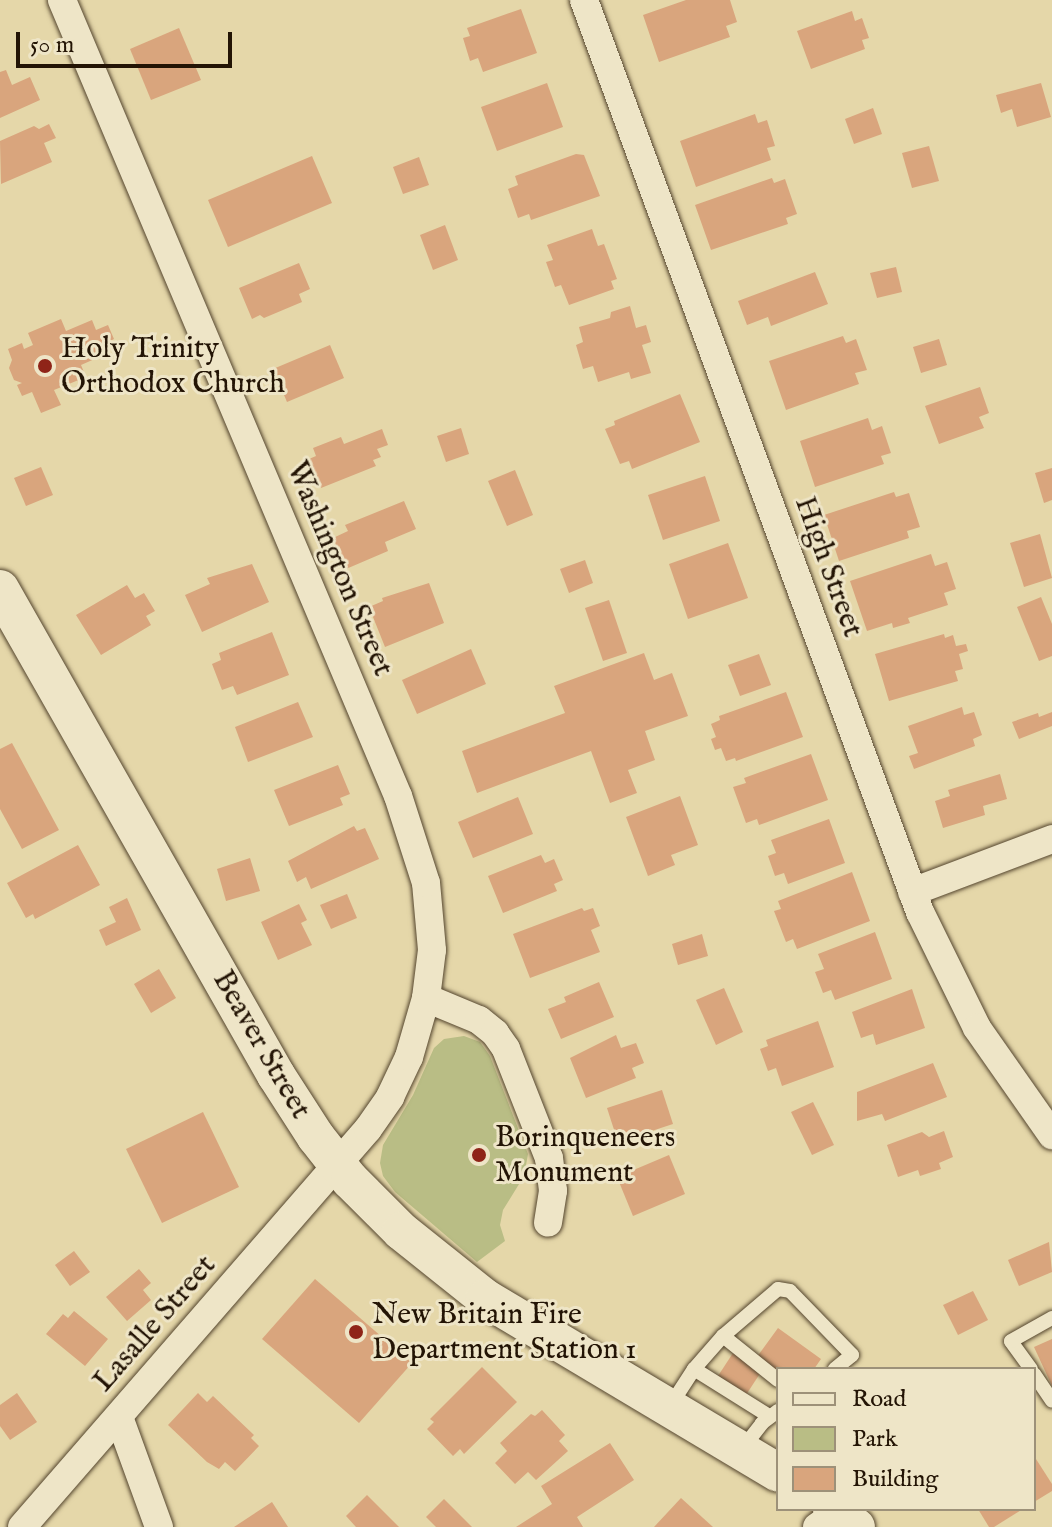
<!DOCTYPE html>
<html>
<head>
<meta charset="utf-8">
<style>
	body { margin:0 }
	#map { position:relative; width:1052px; height:1527px; overflow:hidden; background:#e5d7a9; font-family:"IM FELL English",serif }
	div>[style] { position:absolute }
	.green>* { inset:0; background:#b9bd85 }
	.building>* { inset:0; background:#d9a57d }
	.roads { filter:drop-shadow(0 0 2px #54452e) drop-shadow(0 0 2px #54452e) }
	.service>* { height:14px; margin:-7px; padding:0 7px; transform-origin:7px; border-radius:7px; background:#eee5c7 }
	.minor>* { height:28px; margin:-14px; padding:0 14px; transform-origin:14px; border-radius:14px; background:#eee5c7 }
	.secondary>* { height:38px; margin:-19px; padding:0 19px; transform-origin:19px; border-radius:19px; background:#eee5c7 }
	.dots>* { width:22px; height:22px; translate:-50% -50%; box-sizing:border-box; border:4px solid #eee5c7; border-radius:50% }
	span { translate:-50% -50%; white-space:nowrap; text-align:center; line-height:1.15; -webkit-text-stroke:6px #eee5c7; paint-order:stroke }
	.poi-label { font-size:30px; color:#231405 }
	.left { translate:0 -50%; text-align:left }
	.street-label { font-size:30px; color:#231405 }
	.legend { position:absolute; left:776px; top:1367px; width:260px; height:144px; box-sizing:border-box; background:#eee5c7; border:2px solid #9d9179; margin:0; padding:10px 14px; list-style:none; font-size:24px; color:#231405 }
	.legend li { display:flex; align-items:center; gap:16px; height:40px }
	.legend b { width:40px; border:2px solid #9d9179 }
	.scale { position:absolute; left:16px; top:32px; width:216px; height:36px; box-sizing:border-box; border:4px solid #231405; border-top:0; padding-left:10px; font-size:24px; line-height:28px; white-space:nowrap; color:#231405; -webkit-text-stroke:6px #eee5c7; paint-order:stroke }
</style>
</head>
<body>
<div id="map">
	<div class="green">
		<div style="clip-path:polygon(464px 1036px,480px 1042px,490px 1056px,528px 1154px,524px 1176px,503px 1210px,500px 1225px,505px 1241px,477px 1262px,395px 1192px,383px 1176px,380px 1163px,383px 1145px,413px 1095px,434px 1048px,444px 1039px)"></div>
	</div>
	<div class="building">
		<div style="clip-path:polygon(686px 0,730px 0,737px 22px,726px 26px,730px 37px,659px 62px,643px 15px)"></div>
		<div style="clip-path:polygon(521px 9px,537px 53px,483px 72px,478px 58px,470px 61px,463px 38px,470px 36px,467px 28px)"></div>
		<div style="clip-path:polygon(852px 11px,855px 21px,862px 18px,869px 38px,862px 40px,865px 49px,811px 69px,797px 31px)"></div>
		<div style="clip-path:polygon(179px 28px,201px 80px,151px 100px,130px 49px)"></div>
		<div style="clip-path:polygon(6px 70px,12px 85px,30px 77px,40px 100px,0 118px,0 72px)"></div>
		<div style="clip-path:polygon(547px 83px,563px 127px,497px 151px,481px 107px)"></div>
		<div style="clip-path:polygon(1041px 83px,1051px 117px,1017px 127px,1012px 109px,1001px 113px,996px 95px)"></div>
		<div style="clip-path:polygon(873px 108px,882px 134px,854px 144px,845px 119px)"></div>
		<div style="clip-path:polygon(755px 114px,758px 123px,767px 120px,775px 146px,767px 148px,771px 160px,696px 187px,680px 141px)"></div>
		<div style="clip-path:polygon(49px 124px,56px 138px,44px 143px,52px 162px,1px 184px,0 141px,34px 126px,39px 129px)"></div>
		<div style="clip-path:polygon(929px 146px,939px 181px,912px 188px,902px 153px)"></div>
		<div style="clip-path:polygon(576px 154px,584px 155px,600px 196px,531px 220px,529px 214px,518px 218px,508px 189px,518px 185px,515px 176px)"></div>
		<div style="clip-path:polygon(312px 156px,332px 203px,228px 247px,208px 200px)"></div>
		<div style="clip-path:polygon(419px 157px,429px 185px,403px 194px,393px 167px)"></div>
		<div style="clip-path:polygon(772px 178px,774px 183px,785px 179px,797px 214px,786px 218px,788px 224px,711px 250px,695px 205px)"></div>
		<div style="clip-path:polygon(445px 225px,458px 260px,433px 270px,420px 235px)"></div>
		<div style="clip-path:polygon(592px 229px,598px 246px,604px 244px,617px 279px,611px 281px,614px 289px,569px 305px,561px 285px,555px 287px,546px 262px,553px 260px,547px 245px)"></div>
		<div style="clip-path:polygon(299px 263px,310px 289px,299px 294px,302px 302px,264px 318px,260px 315px,252px 319px,239px 288px)"></div>
		<div style="clip-path:polygon(896px 267px,902px 292px,877px 298px,870px 273px)"></div>
		<div style="clip-path:polygon(815px 272px,828px 304px,771px 326px,768px 317px,747px 325px,738px 301px)"></div>
		<div style="clip-path:polygon(630px 306px,636px 328px,646px 325px,651px 342px,642px 345px,651px 373px,631px 379px,629px 372px,598px 382px,593px 366px,583px 369px,576px 345px,583px 342px,579px 327px,610px 318px,611px 312px)"></div>
		<div style="clip-path:polygon(61px 319px,66px 331px,92px 320px,96px 330px,108px 325px,114px 339px,102px 345px,106px 354px,81px 365px,86px 377px,54px 390px,61px 405px,41px 413px,32px 392px,22px 396px,17px 385px,22px 383px,14px 380px,9px 368px,12px 360px,8px 349px,22px 343px,24px 349px,33px 345px,28px 333px)"></div>
		<div style="clip-path:polygon(843px 336px,846px 343px,856px 339px,867px 370px,855px 373px,859px 384px,786px 410px,769px 361px)"></div>
		<div style="clip-path:polygon(939px 339px,947px 365px,921px 373px,913px 347px)"></div>
		<div style="clip-path:polygon(330px 345px,344px 378px,287px 402px,273px 369px)"></div>
		<div style="clip-path:polygon(980px 387px,989px 413px,979px 417px,984px 428px,939px 444px,925px 406px)"></div>
		<div style="clip-path:polygon(680px 394px,700px 442px,632px 469px,629px 461px,620px 464px,605px 429px,615px 425px,614px 421px)"></div>
		<div style="clip-path:polygon(868px 418px,872px 430px,882px 426px,891px 453px,881px 456px,884px 464px,815px 487px,800px 441px)"></div>
		<div style="clip-path:polygon(461px 428px,469px 454px,446px 462px,437px 436px)"></div>
		<div style="clip-path:polygon(382px 429px,388px 445px,377px 449px,381px 457px,373px 460px,376px 466px,321px 488px,309px 459px,316px 456px,313px 448px,341px 437px,344px 444px)"></div>
		<div style="clip-path:polygon(41px 467px,53px 495px,26px 506px,14px 478px)"></div>
		<div style="clip-path:polygon(1052px 468px,1052px 500px,1044px 503px,1035px 473px)"></div>
		<div style="clip-path:polygon(515px 470px,533px 515px,507px 526px,488px 481px)"></div>
		<div style="clip-path:polygon(705px 476px,720px 521px,663px 540px,648px 495px)"></div>
		<div style="clip-path:polygon(894px 492px,896px 497px,909px 493px,920px 527px,907px 531px,909px 538px,839px 561px,824px 515px)"></div>
		<div style="clip-path:polygon(404px 501px,416px 529px,385px 542px,388px 551px,346px 569px,333px 538px,348px 531px,345px 525px)"></div>
		<div style="clip-path:polygon(1040px 534px,1052px 578px,1024px 587px,1010px 543px)"></div>
		<div style="clip-path:polygon(728px 543px,748px 598px,688px 619px,669px 564px)"></div>
		<div style="clip-path:polygon(931px 554px,935px 566px,947px 562px,956px 589px,944px 593px,948px 605px,908px 618px,910px 623px,893px 628px,892px 623px,867px 631px,850px 581px)"></div>
		<div style="clip-path:polygon(585px 560px,593px 583px,569px 593px,560px 569px)"></div>
		<div style="clip-path:polygon(252px 564px,269px 602px,202px 632px,185px 595px,210px 584px,207px 578px)"></div>
		<div style="clip-path:polygon(429px 583px,444px 623px,385px 647px,369px 607px,383px 601px,382px 598px)"></div>
		<div style="clip-path:polygon(127px 585px,135px 598px,144px 593px,155px 611px,146px 616px,151px 625px,101px 655px,76px 615px)"></div>
		<div style="clip-path:polygon(1041px 597px,1052px 624px,1052px 656px,1039px 661px,1017px 607px)"></div>
		<div style="clip-path:polygon(609px 600px,627px 653px,603px 661px,585px 608px)"></div>
		<div style="clip-path:polygon(272px 632px,289px 675px,237px 695px,233px 686px,222px 690px,212px 664px,221px 660px,219px 653px)"></div>
		<div style="clip-path:polygon(944px 634px,945px 638px,953px 635px,956px 646px,966px 644px,968px 651px,959px 654px,963px 669px,955px 671px,958px 681px,889px 701px,875px 654px)"></div>
		<div style="clip-path:polygon(471px 649px,486px 684px,417px 714px,402px 680px)"></div>
		<div style="clip-path:polygon(644px 653px,654px 680px,672px 673px,688px 716px,645px 731px,655px 760px,628px 770px,637px 793px,610px 803px,591px 751px,477px 793px,462px 751px,565px 713px,554px 686px)"></div>
		<div style="clip-path:polygon(759px 654px,771px 685px,740px 696px,728px 665px)"></div>
		<div style="clip-path:polygon(786px 692px,803px 737px,736px 761px,735px 758px,726px 761px,721px 748px,715px 750px,711px 739px,716px 737px,711px 724px,720px 720px,719px 716px)"></div>
		<div style="clip-path:polygon(298px 702px,313px 737px,248px 762px,235px 727px)"></div>
		<div style="clip-path:polygon(962px 707px,964px 715px,974px 712px,982px 735px,973px 739px,975px 746px,914px 769px,909px 756px,918px 753px,908px 726px)"></div>
		<div style="clip-path:polygon(1052px 712px,1052px 726px,1019px 739px,1012px 722px,1038px 713px,1039px 717px)"></div>
		<div style="clip-path:polygon(12px 743px,59px 830px,22px 849px,0 809px,0 749px)"></div>
		<div style="clip-path:polygon(811px 754px,828px 800px,759px 825px,757px 819px,746px 823px,733px 787px,746px 783px,744px 778px)"></div>
		<div style="clip-path:polygon(338px 765px,350px 794px,340px 798px,343px 805px,289px 826px,274px 790px)"></div>
		<div style="clip-path:polygon(1000px 774px,1007px 799px,983px 806px,985px 815px,943px 828px,935px 801px,950px 796px,948px 790px)"></div>
		<div style="clip-path:polygon(680px 796px,698px 845px,671px 855px,675px 865px,648px 876px,626px 817px)"></div>
		<div style="clip-path:polygon(518px 797px,533px 834px,473px 858px,458px 822px)"></div>
		<div style="clip-path:polygon(829px 819px,845px 863px,788px 884px,784px 873px,775px 876px,768px 856px,776px 853px,771px 840px)"></div>
		<div style="clip-path:polygon(354px 826px,357px 831px,365px 828px,379px 859px,311px 889px,306px 877px,297px 882px,288px 861px)"></div>
		<div style="clip-path:polygon(78px 845px,100px 885px,35px 919px,33px 914px,26px 918px,7px 883px)"></div>
		<div style="clip-path:polygon(541px 855px,545px 863px,554px 859px,563px 880px,554px 884px,557px 891px,503px 913px,488px 876px)"></div>
		<div style="clip-path:polygon(250px 858px,260px 891px,226px 901px,217px 869px)"></div>
		<div style="clip-path:polygon(852px 872px,870px 921px,797px 949px,793px 939px,786px 942px,774px 911px,781px 909px,778px 901px)"></div>
		<div style="clip-path:polygon(347px 894px,357px 918px,331px 929px,320px 905px)"></div>
		<div style="clip-path:polygon(127px 898px,141px 930px,106px 946px,99px 930px,116px 922px,109px 907px)"></div>
		<div style="clip-path:polygon(299px 904px,307px 920px,301px 923px,312px 945px,278px 960px,261px 922px)"></div>
		<div style="clip-path:polygon(582px 908px,584px 911px,593px 908px,600px 926px,591px 930px,600px 952px,530px 978px,513px 934px)"></div>
		<div style="clip-path:polygon(875px 932px,892px 979px,835px 1000px,831px 990px,823px 993px,815px 972px,824px 969px,818px 954px)"></div>
		<div style="clip-path:polygon(702px 934px,708px 956px,678px 965px,672px 944px)"></div>
		<div style="clip-path:polygon(159px 969px,176px 998px,151px 1013px,134px 984px)"></div>
		<div style="clip-path:polygon(599px 982px,614px 1017px,561px 1039px,548px 1009px,566px 1002px,564px 997px)"></div>
		<div style="clip-path:polygon(724px 988px,743px 1032px,716px 1045px,696px 1000px)"></div>
		<div style="clip-path:polygon(912px 989px,925px 1028px,876px 1045px,873px 1034px,861px 1038px,852px 1012px)"></div>
		<div style="clip-path:polygon(818px 1021px,834px 1067px,782px 1086px,776px 1068px,768px 1071px,760px 1049px,768px 1046px,766px 1040px)"></div>
		<div style="clip-path:polygon(616px 1035px,621px 1048px,636px 1043px,644px 1063px,632px 1068px,636px 1078px,586px 1098px,570px 1058px)"></div>
		<div style="clip-path:polygon(933px 1063px,947px 1097px,885px 1121px,882px 1114px,857px 1121px,857px 1092px)"></div>
		<div style="clip-path:polygon(662px 1090px,673px 1124px,618px 1142px,607px 1108px)"></div>
		<div style="clip-path:polygon(813px 1102px,834px 1145px,812px 1155px,791px 1112px)"></div>
		<div style="clip-path:polygon(203px 1112px,239px 1187px,162px 1223px,126px 1149px)"></div>
		<div style="clip-path:polygon(944px 1131px,953px 1157px,939px 1163px,941px 1169px,920px 1176px,918px 1170px,898px 1177px,887px 1145px,922px 1132px,929px 1137px)"></div>
		<div style="clip-path:polygon(669px 1155px,685px 1194px,633px 1216px,617px 1177px)"></div>
		<div style="clip-path:polygon(1049px 1242px,1052px 1272px,1019px 1286px,1008px 1260px)"></div>
		<div style="clip-path:polygon(74px 1251px,90px 1272px,70px 1286px,55px 1265px)"></div>
		<div style="clip-path:polygon(139px 1269px,151px 1283px,143px 1290px,151px 1300px,127px 1321px,106px 1297px)"></div>
		<div style="clip-path:polygon(315px 1279px,412px 1363px,359px 1423px,262px 1339px)"></div>
		<div style="clip-path:polygon(973px 1291px,988px 1320px,958px 1335px,943px 1305px)"></div>
		<div style="clip-path:polygon(74px 1311px,108px 1339px,85px 1366px,46px 1334px,63px 1314px,68px 1318px)"></div>
		<div style="clip-path:polygon(778px 1328px,821px 1359px,814px 1369px,778px 1369px,778px 1372px,757px 1357px)"></div>
		<div style="clip-path:polygon(1052px 1339px,1052px 1386px,1034px 1347px)"></div>
		<div style="clip-path:polygon(733px 1353px,761px 1372px,744px 1398px,716px 1379px)"></div>
		<div style="clip-path:polygon(482px 1367px,517px 1402px,464px 1454px,460px 1449px,453px 1456px,427px 1429px,434px 1422px,430px 1419px)"></div>
		<div style="clip-path:polygon(17px 1393px,37px 1422px,10px 1440px,0 1426px,0 1405px)"></div>
		<div style="clip-path:polygon(198px 1393px,207px 1402px,213px 1396px,254px 1435px,251px 1438px,259px 1446px,235px 1471px,225px 1462px,219px 1469px,207px 1462px,168px 1425px)"></div>
		<div style="clip-path:polygon(542px 1410px,565px 1435px,559px 1441px,568px 1451px,536px 1480px,528px 1472px,515px 1484px,495px 1463px,507px 1451px,500px 1443px,531px 1414px,535px 1416px)"></div>
		<div style="clip-path:polygon(610px 1443px,634px 1480px,577px 1517px,583px 1527px,516px 1527px,552px 1504px,541px 1486px)"></div>
		<div style="clip-path:polygon(1036px 1459px,1052px 1484px,1052px 1491px,1034px 1502px)"></div>
		<div style="clip-path:polygon(367px 1495px,399px 1527px,356px 1527px,346px 1516px)"></div>
		<div style="clip-path:polygon(681px 1498px,713px 1527px,654px 1527px)"></div>
		<div style="clip-path:polygon(444px 1499px,472px 1527px,436px 1527px,426px 1517px)"></div>
		<div style="clip-path:polygon(272px 1502px,288px 1527px,234px 1527px)"></div>
		<div style="clip-path:polygon(978px 1509px,1023px 1509px,994px 1527px,989px 1527px)"></div>
	</div>
	<div class="roads">
		<div class="service">
			<div style="left:723px;top:1336px;width:70px;rotate:38.7deg"></div>
			<div style="left:694px;top:1369px;width:89px;rotate:32.1deg"></div>
			<div style="left:1031px;top:1369px;width:34px;rotate:-126deg"></div>
			<div style="left:1011px;top:1341px;width:47px;rotate:-29.3deg"></div>
			<div style="left:1034px;top:1374px;width:32px;rotate:56deg"></div>
			<div style="left:670px;top:1406px;width:44px;rotate:-57deg"></div>
			<div style="left:694px;top:1369px;width:44px;rotate:-48.7deg"></div>
			<div style="left:723px;top:1336px;width:72px;rotate:-40.5deg"></div>
			<div style="left:778px;top:1289px;width:12px;rotate:9deg"></div>
			<div style="left:790px;top:1291px;width:89px;rotate:45.9deg"></div>
			<div style="left:852px;top:1355px;width:22px;rotate:141deg"></div>
			<div style="left:742px;top:1449px;width:33px;rotate:-52deg"></div>
			<div style="left:762px;top:1423px;width:20px;rotate:-37deg"></div>
		</div>
		<div class="minor">
			<div style="left:584px;top:0;width:972px;rotate:69.78deg"></div>
			<div style="left:920px;top:912px;width:129px;rotate:63.8deg"></div>
			<div style="left:977px;top:1028px;width:131px;rotate:55deg"></div>
			<div style="left:912px;top:892px;width:150px;rotate:-20.7deg"></div>
			<div style="left:426px;top:998px;width:57px;rotate:22.5deg"></div>
			<div style="left:479px;top:1020px;width:21px;rotate:39deg"></div>
			<div style="left:495px;top:1033px;width:19px;rotate:55deg"></div>
			<div style="left:506px;top:1049px;width:117px;rotate:68.5deg"></div>
			<div style="left:549px;top:1158px;width:33px;rotate:83deg"></div>
			<div style="left:553px;top:1191px;width:32px;rotate:99deg"></div>
			<div style="left:119px;top:1417px;width:117px;rotate:70deg"></div>
			<div style="left:22px;top:1527px;width:527px;rotate:-49deg"></div>
			<div style="left:368px;top:1129px;width:39px;rotate:-55deg"></div>
			<div style="left:390px;top:1097px;width:44px;rotate:-64.6deg"></div>
			<div style="left:409px;top:1057px;width:61px;rotate:-73.9deg"></div>
			<div style="left:426px;top:998px;width:48px;rotate:-82.9deg"></div>
			<div style="left:432px;top:950px;width:67px;rotate:-95.1deg"></div>
			<div style="left:426px;top:883px;width:91px;rotate:-107.8deg"></div>
			<div style="left:398px;top:796px;width:864px;rotate:-112.89deg"></div>
			<div style="left:817px;top:1527px;width:24px;rotate:-35deg"></div>
		</div>
		<div class="secondary">
			<div style="left:0;top:589px;width:559px;rotate:60.41deg"></div>
			<div style="left:276px;top:1075px;width:74px;rotate:57.2deg"></div>
			<div style="left:316px;top:1137px;width:55px;rotate:51.7deg"></div>
			<div style="left:350px;top:1180px;width:72px;rotate:45deg"></div>
			<div style="left:401px;top:1231px;width:107px;rotate:38.6deg"></div>
			<div style="left:485px;top:1298px;width:341px;rotate:30.8deg"></div>
			<div style="left:832px;top:1509px;width:30px;rotate:37deg"></div>
		</div>
	</div>
	<div class="dots">
		<div style="left:45px;top:366px;background:#8f2418"></div>
		<div style="left:479px;top:1155px;background:#8f2418"></div>
		<div style="left:356px;top:1332px;background:#8f2418"></div>
	</div>
	<div class="poi-label">
		<span class="left" style="left:61px;top:366px">Holy Trinity<br>Orthodox Church</span>
		<span class="left" style="left:495px;top:1155px">Borinqueneers<br>Monument</span>
		<span class="left" style="left:372px;top:1332px">New Britain Fire<br>Department Station 1</span>
	</div>
	<div class="street-label">
		<span style="left:828px;top:567px;rotate:70deg">High Street</span>
		<span style="left:339px;top:569px;rotate:67deg">Washington Street</span>
		<span style="left:261px;top:1045px;rotate:60deg">Beaver Street</span>
		<span style="left:155px;top:1324px;rotate:-49deg">Lasalle Street</span>
	</div>
	<ul class="legend">
	<li><b style="height:10px;background:#eee5c7"></b>Road</li>
	<li><b style="height:22px;background:#b9bd85"></b>Park</li>
	<li><b style="height:22px;background:#d9a57d"></b>Building</li>
	</ul>
	<div class="scale">50 m</div>
</div>
</body>
</html>
